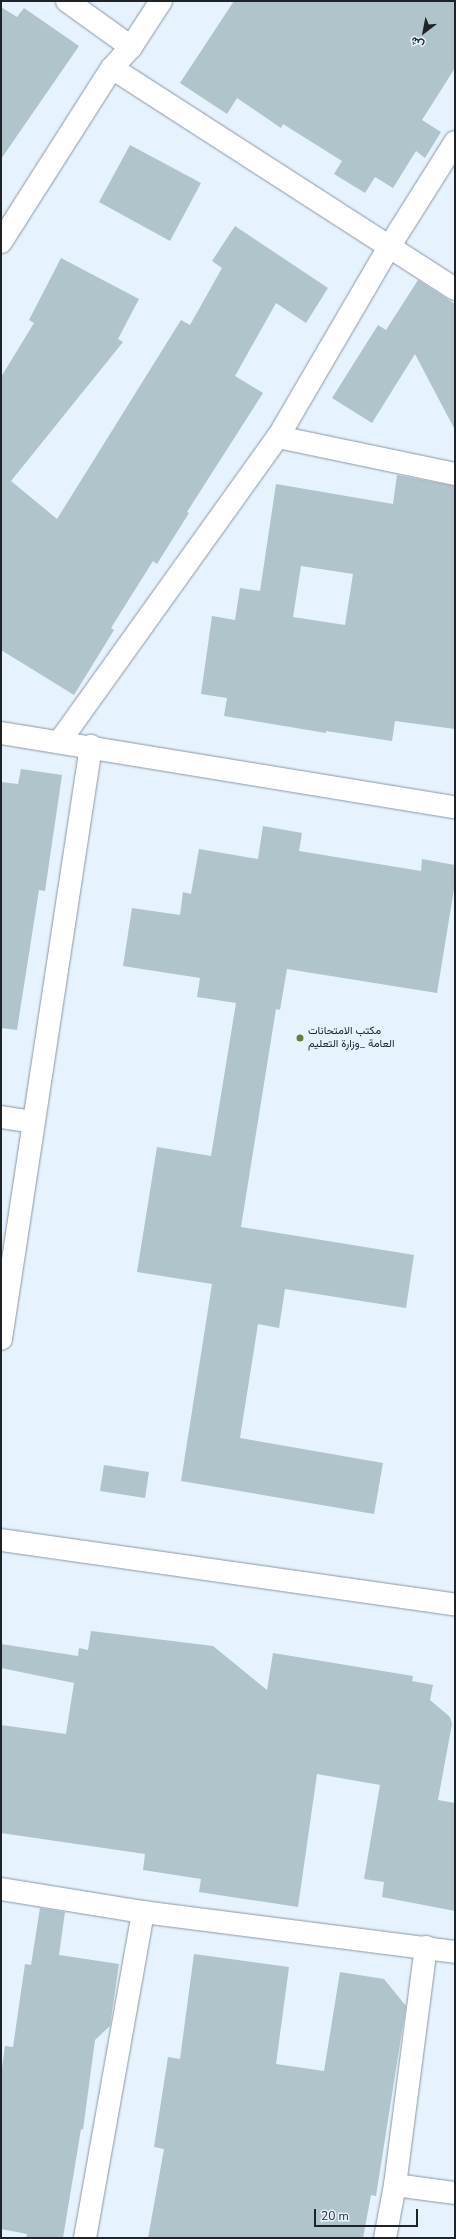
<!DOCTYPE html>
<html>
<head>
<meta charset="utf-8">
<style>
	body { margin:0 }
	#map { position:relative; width:456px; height:2239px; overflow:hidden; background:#e6f2fd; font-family:"Nunito Sans",Vazirmatn,sans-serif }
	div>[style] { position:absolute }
	.building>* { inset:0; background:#b0c4cc }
	.roads { filter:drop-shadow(0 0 1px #8a97a4) drop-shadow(0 0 1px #8a97a4) }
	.minor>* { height:22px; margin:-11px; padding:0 11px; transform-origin:11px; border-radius:11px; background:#fff }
	.dots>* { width:11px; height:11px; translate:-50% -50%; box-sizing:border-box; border:2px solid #e6f2fd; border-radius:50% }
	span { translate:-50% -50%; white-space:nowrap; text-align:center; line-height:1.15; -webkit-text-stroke:4px #e6f2fd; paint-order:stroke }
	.poi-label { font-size:11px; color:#1e2328 }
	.left { translate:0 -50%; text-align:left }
	.frame { position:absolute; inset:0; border:2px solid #1e2328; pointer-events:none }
	.north { position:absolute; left:404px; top:12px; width:40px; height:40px; -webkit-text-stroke:3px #e6f2fd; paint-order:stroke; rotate:212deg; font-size:11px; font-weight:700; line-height:16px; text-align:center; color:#1e2328 }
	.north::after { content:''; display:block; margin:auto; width:14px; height:18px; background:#1e2328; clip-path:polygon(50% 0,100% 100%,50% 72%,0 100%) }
	.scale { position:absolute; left:314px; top:2209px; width:104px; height:18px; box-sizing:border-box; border:2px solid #1e2328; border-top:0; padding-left:5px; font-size:12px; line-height:14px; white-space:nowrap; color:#1e2328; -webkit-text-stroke:3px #e6f2fd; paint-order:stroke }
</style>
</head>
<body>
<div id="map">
	<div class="building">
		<div style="clip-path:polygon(234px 1px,455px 1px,455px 68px,422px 120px,441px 132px,425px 158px,416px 151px,393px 188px,375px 177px,365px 193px,334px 174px,342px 161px,283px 124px,281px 128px,237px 98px,227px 114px,180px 83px)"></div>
		<div style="clip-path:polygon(1px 7px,17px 17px,24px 8px,79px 46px,1px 159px)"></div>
		<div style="clip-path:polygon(130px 145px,201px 183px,170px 241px,99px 202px)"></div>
		<div style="clip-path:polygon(235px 226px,328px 288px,306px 323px,276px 303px,235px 376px,263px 393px,187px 512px,189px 513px,157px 564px,153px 561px,111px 628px,114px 630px,74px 695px,1px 650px,1px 377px,34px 323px,29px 320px,61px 258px,139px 299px,118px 339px,123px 342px,11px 481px,57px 519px,181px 320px,190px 325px,222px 268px,212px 261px)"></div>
		<div style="clip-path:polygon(418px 280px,455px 304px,455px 430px,415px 354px,372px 423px,332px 398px,378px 325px,386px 330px)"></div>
		<div style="clip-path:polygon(evenodd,397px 475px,455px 486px,455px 729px,395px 721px,392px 741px,326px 731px,326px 733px,224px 716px,227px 698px,201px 694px,212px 616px,235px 620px,240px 588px,260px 591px,276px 484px,393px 504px,397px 475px,301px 566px,353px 574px,345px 625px,293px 617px,301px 566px)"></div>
		<div style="clip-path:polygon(21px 769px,62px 775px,45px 891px,39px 890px,17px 1030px,1px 1028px,1px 782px,18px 784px)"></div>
		<div style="clip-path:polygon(263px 826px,302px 833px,299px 851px,421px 871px,422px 859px,455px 865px,455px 883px,437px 993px,287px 969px,280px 1010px,276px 1009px,241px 1227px,414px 1255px,406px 1308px,285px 1289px,279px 1328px,258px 1324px,240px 1438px,383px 1463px,374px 1514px,181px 1481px,212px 1284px,137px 1272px,157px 1147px,211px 1156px,236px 1003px,197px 997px,200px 978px,123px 966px,132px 908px,180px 915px,183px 892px,191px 894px,199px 849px,258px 859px)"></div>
		<div style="clip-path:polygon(104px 1465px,149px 1472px,145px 1498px,100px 1491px)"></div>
		<div style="clip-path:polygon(91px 1631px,213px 1646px,267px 1690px,273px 1653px,413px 1676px,412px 1681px,433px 1685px,430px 1700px,450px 1717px,452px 1724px,438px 1800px,455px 1803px,455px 1911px,382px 1897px,384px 1882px,364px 1879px,380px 1785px,317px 1774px,298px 1907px,199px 1892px,201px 1879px,143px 1870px,145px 1854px,1px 1833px,1px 1725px,66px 1734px,74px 1683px,1px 1668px,1px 1644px,78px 1656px,79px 1648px,88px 1650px)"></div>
		<div style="clip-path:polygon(40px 1908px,65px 1912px,59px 1955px,119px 1964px,110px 2026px,95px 2040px,83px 2130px,81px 2129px,63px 2238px,26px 2238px,27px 2234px,1px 2229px,1px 2075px,5px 2046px,13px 2047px,25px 1964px,31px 1965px)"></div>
		<div style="clip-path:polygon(194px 1954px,289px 1967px,276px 2064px,324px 2071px,340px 1972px,384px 1979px,406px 2006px,376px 2196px,371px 2195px,363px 2238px,148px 2238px,164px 2149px,154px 2147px,168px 2057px,180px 2059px)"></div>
	</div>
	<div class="roads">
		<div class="minor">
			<div style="left:67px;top:1px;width:79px;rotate:35.7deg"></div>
			<div style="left:112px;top:68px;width:408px;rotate:32.8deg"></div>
			<div style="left:1px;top:242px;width:206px;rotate:-57.5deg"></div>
			<div style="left:112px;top:68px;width:28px;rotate:-48deg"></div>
			<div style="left:131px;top:47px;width:55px;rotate:-56.9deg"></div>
			<div style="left:278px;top:437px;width:181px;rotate:11.8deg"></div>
			<div style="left:1px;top:733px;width:460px;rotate:9.3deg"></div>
			<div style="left:60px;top:741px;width:374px;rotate:-54.4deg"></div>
			<div style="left:278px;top:437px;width:220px;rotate:-59.7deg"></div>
			<div style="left:389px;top:247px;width:124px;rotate:-57.8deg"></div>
			<div style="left:1px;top:1117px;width:33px;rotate:9deg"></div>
			<div style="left:1px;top:1339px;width:600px;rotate:-81.37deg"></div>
			<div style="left:1px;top:1540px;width:459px;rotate:8.1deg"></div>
			<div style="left:1px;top:1889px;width:144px;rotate:9.2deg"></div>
			<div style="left:143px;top:1912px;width:315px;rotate:7.3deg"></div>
			<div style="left:395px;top:2185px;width:61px;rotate:7.6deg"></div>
			<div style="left:85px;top:2238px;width:331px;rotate:-79.9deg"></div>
			<div style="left:385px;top:2238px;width:54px;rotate:-79.3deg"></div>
			<div style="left:395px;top:2185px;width:240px;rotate:-82.6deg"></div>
		</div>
	</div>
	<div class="dots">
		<div style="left:300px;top:1038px;background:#678032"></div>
	</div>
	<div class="poi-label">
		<span class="left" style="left:308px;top:1038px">مكتب الامتحانات<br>العامة _وزارة التعليم</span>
	</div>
	<div class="frame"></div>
	<div class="north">ش</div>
	<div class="scale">20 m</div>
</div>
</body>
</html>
